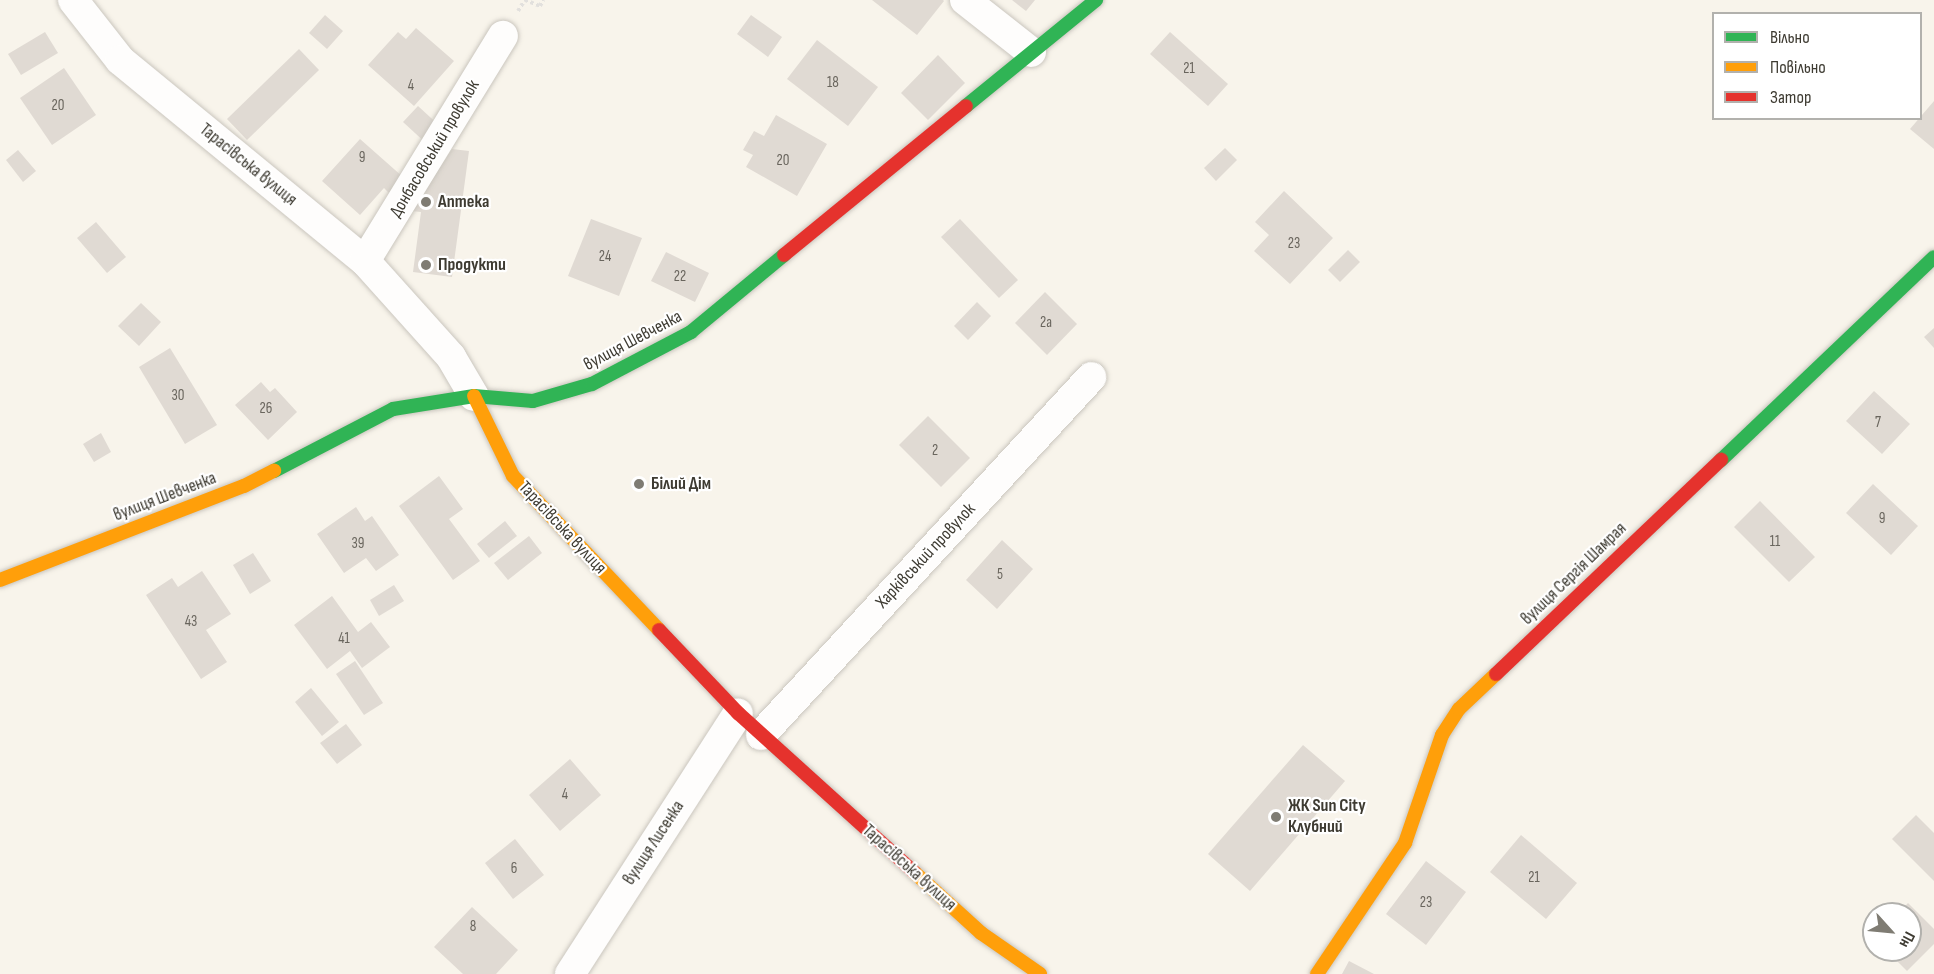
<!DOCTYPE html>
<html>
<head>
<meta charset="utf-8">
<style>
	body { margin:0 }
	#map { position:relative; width:1934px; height:974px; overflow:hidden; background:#f8f4eb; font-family:"Sofia Sans Condensed",sans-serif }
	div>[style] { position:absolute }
	.building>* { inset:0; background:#e0dad3 }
	.path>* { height:4px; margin-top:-2px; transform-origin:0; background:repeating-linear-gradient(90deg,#e2e0dd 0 3px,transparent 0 6px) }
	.roads { filter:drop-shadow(0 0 2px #cac6be) drop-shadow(0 0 2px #cac6be) }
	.street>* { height:30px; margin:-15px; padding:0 15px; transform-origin:15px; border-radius:15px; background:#fefdfc }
	.fast>* { height:14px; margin:-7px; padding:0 7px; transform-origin:7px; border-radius:7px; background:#30b455 }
	.slow>* { height:14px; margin:-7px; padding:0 7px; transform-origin:7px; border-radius:7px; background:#ff9f0a }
	.jam>* { height:14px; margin:-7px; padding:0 7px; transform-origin:7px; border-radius:7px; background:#e5322d }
	.dots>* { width:16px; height:16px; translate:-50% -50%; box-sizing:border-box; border:3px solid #fff; border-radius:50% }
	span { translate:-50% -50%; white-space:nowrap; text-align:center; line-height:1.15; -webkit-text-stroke:4.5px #fff; paint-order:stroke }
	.number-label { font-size:15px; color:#69655d }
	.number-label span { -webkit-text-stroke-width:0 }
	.street-label { font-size:18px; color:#3e3b32 }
	.poi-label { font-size:18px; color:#3e3b32; font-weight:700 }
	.left { translate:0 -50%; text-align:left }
	.legend { position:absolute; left:1712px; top:12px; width:210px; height:108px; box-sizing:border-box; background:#fff; border:2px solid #b2b1ad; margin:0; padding:8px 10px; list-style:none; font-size:18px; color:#3e3b32 }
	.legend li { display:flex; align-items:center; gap:12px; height:30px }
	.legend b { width:30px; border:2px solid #b2b1ad }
	.north { position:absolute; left:1862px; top:902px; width:60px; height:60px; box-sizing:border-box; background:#fff; border:2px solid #b2b1ad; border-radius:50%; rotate:117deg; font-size:16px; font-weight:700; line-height:24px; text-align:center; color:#3e3b32 }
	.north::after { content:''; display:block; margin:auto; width:21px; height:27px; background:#7f7c73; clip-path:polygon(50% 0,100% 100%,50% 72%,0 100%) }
</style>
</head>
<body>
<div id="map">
	<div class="building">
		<div style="clip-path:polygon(872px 0,943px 0,944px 1px,917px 35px)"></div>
		<div style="clip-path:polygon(1012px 0,1035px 0,1026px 11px)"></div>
		<div style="clip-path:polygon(325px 15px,343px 31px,327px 49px,309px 33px)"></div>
		<div style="clip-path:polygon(751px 15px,782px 37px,768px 57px,737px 34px)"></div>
		<div style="clip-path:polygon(416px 28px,454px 61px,414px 106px,368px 65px,398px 32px,406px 39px)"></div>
		<div style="clip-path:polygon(45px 32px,58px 53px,21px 75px,8px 54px)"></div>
		<div style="clip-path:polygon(1170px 32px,1228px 84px,1208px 106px,1150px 54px)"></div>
		<div style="clip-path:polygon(817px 40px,878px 87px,848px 126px,787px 79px)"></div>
		<div style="clip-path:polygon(299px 49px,319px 70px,247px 140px,227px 119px)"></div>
		<div style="clip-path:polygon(938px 55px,965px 83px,928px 120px,901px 93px)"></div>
		<div style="clip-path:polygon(64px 68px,96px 115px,52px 145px,20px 98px)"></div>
		<div style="clip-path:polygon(1934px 101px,1934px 149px,1910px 129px)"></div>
		<div style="clip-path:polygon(418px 106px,443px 129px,428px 145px,403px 122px)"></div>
		<div style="clip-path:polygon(776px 115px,827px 144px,797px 196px,746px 167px,753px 155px,743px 150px,754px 131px,764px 136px)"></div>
		<div style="clip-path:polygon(360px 139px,403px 177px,389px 193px,384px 188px,360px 215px,322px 181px)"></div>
		<div style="clip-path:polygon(1225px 148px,1237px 160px,1216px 181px,1204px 168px)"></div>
		<div style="clip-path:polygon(452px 149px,469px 151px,452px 277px,413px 272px,421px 212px,411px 211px)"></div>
		<div style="clip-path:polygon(18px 150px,36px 171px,23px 182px,6px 160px)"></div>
		<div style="clip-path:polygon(1284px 191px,1333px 238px,1290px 284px,1254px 251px,1269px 235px,1255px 222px)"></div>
		<div style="clip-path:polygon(591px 219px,642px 238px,619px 296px,568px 276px)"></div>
		<div style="clip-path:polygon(960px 219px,1018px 280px,999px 298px,941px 237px)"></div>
		<div style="clip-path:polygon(96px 222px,126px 257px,107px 273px,77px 238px)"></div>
		<div style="clip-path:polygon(1348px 250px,1360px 262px,1340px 282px,1328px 270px)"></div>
		<div style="clip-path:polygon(666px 252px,709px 273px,695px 302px,651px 281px)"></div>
		<div style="clip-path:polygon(1045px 292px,1077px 324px,1047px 355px,1015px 323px)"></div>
		<div style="clip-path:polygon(977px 302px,991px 316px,968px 340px,954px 326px)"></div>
		<div style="clip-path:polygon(141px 303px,161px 322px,139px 346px,118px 326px)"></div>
		<div style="clip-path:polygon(1934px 328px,1934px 348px,1924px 337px)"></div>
		<div style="clip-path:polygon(170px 348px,217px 425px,185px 444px,139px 367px)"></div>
		<div style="clip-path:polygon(261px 382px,270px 392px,275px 388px,297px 412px,268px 440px,235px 405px)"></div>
		<div style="clip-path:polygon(1874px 391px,1910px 424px,1882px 454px,1846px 421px)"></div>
		<div style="clip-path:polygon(928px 416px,970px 458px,941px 487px,899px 445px)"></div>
		<div style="clip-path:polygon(101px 433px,111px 452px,94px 462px,83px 444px)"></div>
		<div style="clip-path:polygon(439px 476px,463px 509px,449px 519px,480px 561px,453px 580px,399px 506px)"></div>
		<div style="clip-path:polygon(1873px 484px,1918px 526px,1891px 555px,1846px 513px)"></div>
		<div style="clip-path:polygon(1760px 501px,1815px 557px,1789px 582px,1734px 527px)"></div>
		<div style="clip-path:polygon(356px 507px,365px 521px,372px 516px,399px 555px,376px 571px,366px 558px,344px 573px,317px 534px)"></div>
		<div style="clip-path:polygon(505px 521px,517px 536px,489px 558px,477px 544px)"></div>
		<div style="clip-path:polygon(529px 536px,542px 553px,508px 580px,494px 563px)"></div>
		<div style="clip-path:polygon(1002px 540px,1033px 569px,997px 609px,966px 580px)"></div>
		<div style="clip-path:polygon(253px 553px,271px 581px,250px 594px,233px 565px)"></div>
		<div style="clip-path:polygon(202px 571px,231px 614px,206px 630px,227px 662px,201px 679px,146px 595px,172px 578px,178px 587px)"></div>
		<div style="clip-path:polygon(394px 585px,404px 601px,379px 616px,370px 600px)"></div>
		<div style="clip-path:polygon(332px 596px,358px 632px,371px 622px,390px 647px,362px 668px,350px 651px,327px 669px,294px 625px)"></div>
		<div style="clip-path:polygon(355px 661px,383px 703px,364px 715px,336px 674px)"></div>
		<div style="clip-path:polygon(311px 688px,339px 722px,322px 736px,295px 702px)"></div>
		<div style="clip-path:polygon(346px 724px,362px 745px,337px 764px,320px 743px)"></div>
		<div style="clip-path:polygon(1303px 745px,1345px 781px,1250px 891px,1208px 854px)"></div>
		<div style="clip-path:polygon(570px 759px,601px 795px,560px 831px,529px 795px)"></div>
		<div style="clip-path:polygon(1916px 815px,1934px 833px,1934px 881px,1892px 839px)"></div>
		<div style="clip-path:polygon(1521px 835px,1577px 883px,1546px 919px,1490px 872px)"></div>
		<div style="clip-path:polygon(515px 839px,544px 875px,513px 899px,485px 863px)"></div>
		<div style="clip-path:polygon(1426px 861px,1466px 892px,1426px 945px,1386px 914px)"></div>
		<div style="clip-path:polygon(1908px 903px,1934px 929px,1934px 944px,1907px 971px,1886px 950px,1910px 950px,1910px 914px,1898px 914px)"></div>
		<div style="clip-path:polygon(472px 907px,518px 950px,496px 974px,463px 974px,434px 947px)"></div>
		<div style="clip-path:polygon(1349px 961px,1374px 974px,1342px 974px)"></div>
	</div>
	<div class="path">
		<div style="left:518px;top:11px;width:13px;rotate:-58deg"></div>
		<div style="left:525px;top:0;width:16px;rotate:22deg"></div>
		<div style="left:540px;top:6px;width:7px;rotate:-63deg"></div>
	</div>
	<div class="roads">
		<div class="street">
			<div style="left:73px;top:0;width:76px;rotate:51.9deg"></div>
			<div style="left:120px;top:60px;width:317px;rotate:39.4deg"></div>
			<div style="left:365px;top:261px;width:129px;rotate:48.1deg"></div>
			<div style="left:451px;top:357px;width:45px;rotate:59.5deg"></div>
			<div style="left:965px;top:0;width:84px;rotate:38.2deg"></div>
			<div style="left:365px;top:261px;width:264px;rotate:-58.5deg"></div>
			<div style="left:761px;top:735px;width:487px;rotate:-47.3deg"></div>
			<div style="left:570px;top:974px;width:310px;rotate:-57.2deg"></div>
		</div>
		<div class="fast">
			<div style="left:966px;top:106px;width:168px;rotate:-39.2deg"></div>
			<div style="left:1721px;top:460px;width:294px;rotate:-43.6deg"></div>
			<div style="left:274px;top:471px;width:134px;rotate:-27.5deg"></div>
			<div style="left:393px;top:409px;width:82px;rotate:-9.1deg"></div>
			<div style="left:474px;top:396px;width:59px;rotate:4.8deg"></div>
			<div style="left:533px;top:401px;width:61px;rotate:-16.1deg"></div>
			<div style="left:592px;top:384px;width:112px;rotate:-27.7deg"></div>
			<div style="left:691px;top:332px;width:121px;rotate:-39.6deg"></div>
		</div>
		<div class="slow">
			<div style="left:474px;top:396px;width:89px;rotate:64deg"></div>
			<div style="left:513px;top:476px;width:212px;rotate:46.5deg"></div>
			<div style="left:0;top:580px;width:261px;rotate:-21.1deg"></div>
			<div style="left:244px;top:486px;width:34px;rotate:-27deg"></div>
			<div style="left:914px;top:872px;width:91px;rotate:42.3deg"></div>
			<div style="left:981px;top:933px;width:72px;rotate:34.8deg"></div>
			<div style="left:1317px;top:974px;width:158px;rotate:-56.1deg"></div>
			<div style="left:1405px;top:843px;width:114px;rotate:-71.1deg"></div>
			<div style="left:1442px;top:735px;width:31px;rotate:-57deg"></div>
			<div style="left:1459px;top:709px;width:51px;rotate:-43.4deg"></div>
		</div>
		<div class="jam">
			<div style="left:784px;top:255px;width:235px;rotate:-39.3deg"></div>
			<div style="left:659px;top:630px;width:115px;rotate:46.4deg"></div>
			<div style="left:738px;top:713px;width:237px;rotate:42.1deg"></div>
			<div style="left:1496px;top:674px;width:311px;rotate:-43.6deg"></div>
		</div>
	</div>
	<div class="dots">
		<div style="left:426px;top:202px;background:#7f7c73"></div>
		<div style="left:426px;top:265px;background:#7f7c73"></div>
		<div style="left:639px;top:484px;background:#7f7c73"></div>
		<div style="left:1276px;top:817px;background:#7f7c73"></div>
	</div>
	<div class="number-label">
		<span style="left:1189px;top:69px">21</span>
		<span style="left:833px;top:83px">18</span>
		<span style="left:411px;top:86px">4</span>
		<span style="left:58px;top:106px">20</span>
		<span style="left:362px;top:158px">9</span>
		<span style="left:783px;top:161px">20</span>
		<span style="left:1294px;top:244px">23</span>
		<span style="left:605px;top:257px">24</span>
		<span style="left:680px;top:277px">22</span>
		<span style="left:1046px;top:323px">2а</span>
		<span style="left:178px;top:396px">30</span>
		<span style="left:266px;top:409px">26</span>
		<span style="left:1878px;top:423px">7</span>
		<span style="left:935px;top:451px">2</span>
		<span style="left:1882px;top:519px">9</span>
		<span style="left:1775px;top:542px">11</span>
		<span style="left:358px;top:544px">39</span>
		<span style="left:1000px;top:575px">5</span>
		<span style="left:191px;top:622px">43</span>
		<span style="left:344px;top:639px">41</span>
		<span style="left:565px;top:795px">4</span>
		<span style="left:514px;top:869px">6</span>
		<span style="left:1534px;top:878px">21</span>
		<span style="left:1426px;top:903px">23</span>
		<span style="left:473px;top:927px">8</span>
	</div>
	<div class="street-label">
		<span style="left:435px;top:149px;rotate:-59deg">Донбасовський провулок</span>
		<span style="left:248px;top:165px;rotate:39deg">Тарасівська вулиця</span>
		<span style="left:633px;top:341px;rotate:-28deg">вулиця Шевченка</span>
		<span style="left:165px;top:497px;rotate:-21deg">вулиця Шевченка</span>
		<span style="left:562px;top:528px;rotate:47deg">Тарасівська вулиця</span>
		<span style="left:926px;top:556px;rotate:-47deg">Харківський провулок</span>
		<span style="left:1574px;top:574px;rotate:-44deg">вулиця Сергія Шамрая</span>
		<span style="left:654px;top:843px;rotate:-57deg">вулиця Лисенка</span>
		<span style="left:909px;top:868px;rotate:42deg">Тарасівська вулиця</span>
	</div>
	<div class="poi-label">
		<span class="left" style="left:438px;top:202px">Аптека</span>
		<span class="left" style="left:438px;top:265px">Продукти</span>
		<span class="left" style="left:651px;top:484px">Білий Дім</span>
		<span class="left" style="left:1288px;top:817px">ЖК Sun City<br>Клубний</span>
	</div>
	<ul class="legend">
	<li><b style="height:8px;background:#30b455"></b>Вільно</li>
	<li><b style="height:8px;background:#ff9f0a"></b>Повільно</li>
	<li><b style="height:8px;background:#e5322d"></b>Затор</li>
	</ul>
	<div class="north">Пн</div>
</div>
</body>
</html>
